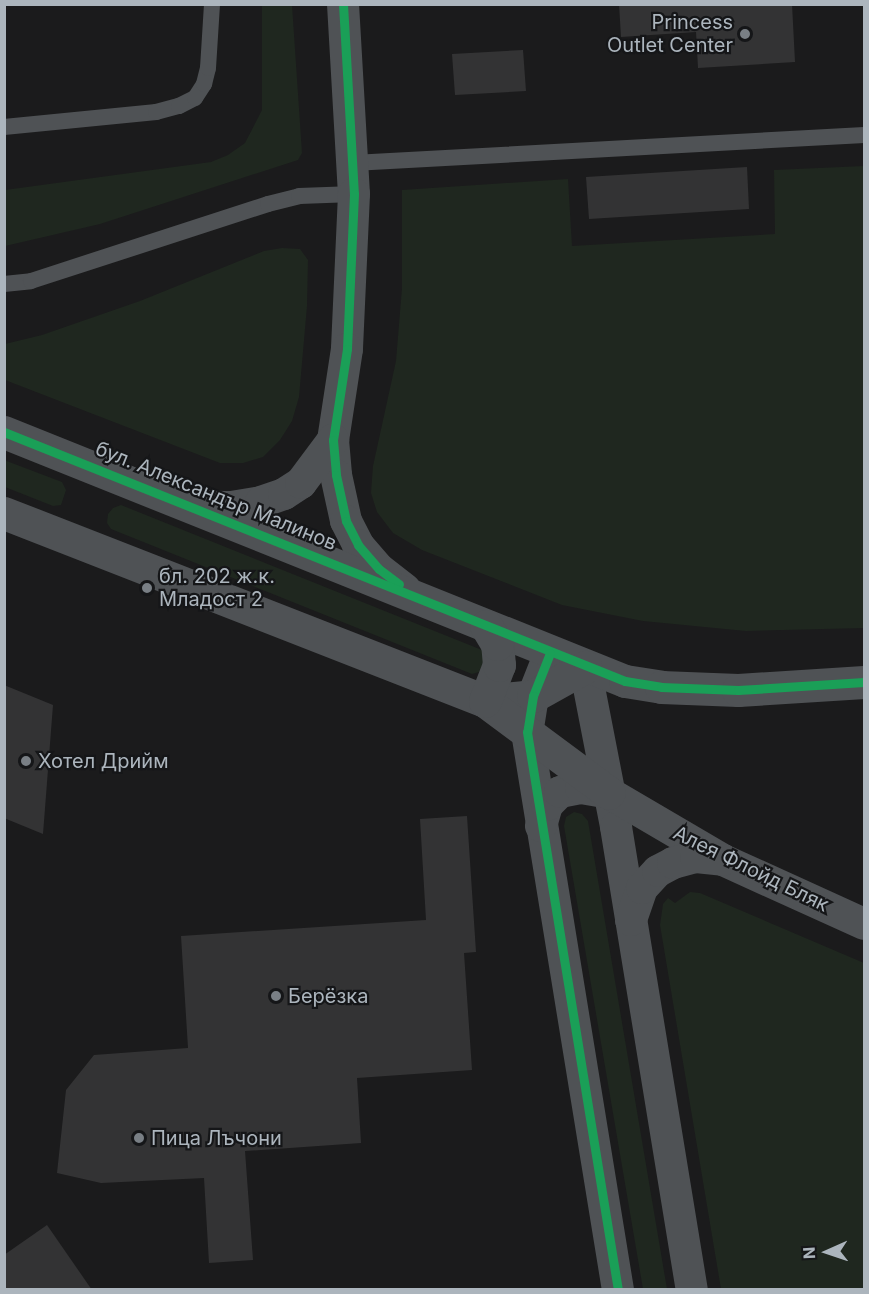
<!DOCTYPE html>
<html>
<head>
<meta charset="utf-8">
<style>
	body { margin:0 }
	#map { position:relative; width:869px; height:1294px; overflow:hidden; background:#1b1b1c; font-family:Inter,sans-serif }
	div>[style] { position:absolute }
	.green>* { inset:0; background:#1f271f }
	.building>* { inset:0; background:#333334 }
	.service>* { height:16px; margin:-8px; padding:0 8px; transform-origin:8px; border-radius:8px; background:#4f5255 }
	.minor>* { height:32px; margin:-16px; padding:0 16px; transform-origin:16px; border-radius:16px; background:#4f5255 }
	.tertiary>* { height:33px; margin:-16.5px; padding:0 16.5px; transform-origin:16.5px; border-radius:16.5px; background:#4f5255 }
	.cycleway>* { height:9px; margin:-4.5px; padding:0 4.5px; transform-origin:4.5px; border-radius:4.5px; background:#1a9f57 }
	.dots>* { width:16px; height:16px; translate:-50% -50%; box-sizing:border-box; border:3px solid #151618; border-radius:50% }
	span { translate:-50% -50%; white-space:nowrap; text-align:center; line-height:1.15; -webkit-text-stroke:4.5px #151618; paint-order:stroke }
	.poi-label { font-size:20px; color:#acb5bd }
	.right { translate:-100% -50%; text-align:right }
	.left { translate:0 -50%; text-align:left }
	.street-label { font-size:20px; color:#acb5bd }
	.frame { position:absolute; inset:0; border:6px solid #acb5bd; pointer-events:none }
	.north { position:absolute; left:797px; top:1222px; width:60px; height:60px; -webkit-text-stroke:4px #151618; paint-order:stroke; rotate:267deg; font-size:16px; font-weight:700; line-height:24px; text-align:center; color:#acb5bd }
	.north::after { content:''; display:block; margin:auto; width:21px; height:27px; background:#acb5bd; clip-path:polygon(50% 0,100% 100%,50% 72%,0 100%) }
</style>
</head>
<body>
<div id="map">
	<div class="green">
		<div style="clip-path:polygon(262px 5px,292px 5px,302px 153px,298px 160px,100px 224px,5px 246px,5px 190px,211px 162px,228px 155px,245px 143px,262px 110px)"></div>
		<div style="clip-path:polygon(864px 166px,864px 628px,746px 631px,643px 621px,562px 605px,422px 550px,393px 533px,377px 512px,371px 493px,373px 466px,396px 361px,402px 288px,402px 190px,568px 179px,572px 246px,775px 234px,774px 170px)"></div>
		<div style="clip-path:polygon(282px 248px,300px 249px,308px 260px,307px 306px,299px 397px,292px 421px,280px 440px,263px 457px,243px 463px,220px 463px,5px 380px,5px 344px,42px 335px,140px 301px,264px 251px)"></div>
		<div style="clip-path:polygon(4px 460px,62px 482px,66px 490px,61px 505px,53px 506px,5px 487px)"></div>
		<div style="clip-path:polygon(121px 505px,482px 650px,485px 658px,479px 672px,472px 674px,111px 529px,107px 523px,108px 514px,113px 508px)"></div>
		<div style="clip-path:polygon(574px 812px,582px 814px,588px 821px,667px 1289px,643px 1289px,564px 826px,566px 817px)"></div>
		<div style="clip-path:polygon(690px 892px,700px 893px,864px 963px,864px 1289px,721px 1289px,660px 925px,663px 904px,668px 898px,675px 903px)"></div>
	</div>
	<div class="building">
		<div style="clip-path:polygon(619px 4px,792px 4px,795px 62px,698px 68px,696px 32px,621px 37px)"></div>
		<div style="clip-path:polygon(523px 50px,526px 91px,455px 95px,452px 54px)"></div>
		<div style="clip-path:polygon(747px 167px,749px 209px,589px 219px,586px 177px)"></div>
		<div style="clip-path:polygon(4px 685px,53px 705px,43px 834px,4px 818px)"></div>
		<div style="clip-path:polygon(467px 816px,476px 952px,464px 953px,472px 1070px,357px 1078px,361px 1143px,245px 1151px,253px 1260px,209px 1263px,204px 1178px,101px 1183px,57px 1173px,66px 1090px,94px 1055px,188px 1048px,181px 936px,426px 920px,420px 819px)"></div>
		<div style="clip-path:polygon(47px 1225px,92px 1290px,4px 1290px,4px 1255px)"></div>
	</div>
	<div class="service">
		<div style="left:4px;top:127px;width:153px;rotate:-5.6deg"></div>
		<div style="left:156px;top:112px;width:24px;rotate:-15deg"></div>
		<div style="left:179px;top:106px;width:18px;rotate:-27deg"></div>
		<div style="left:195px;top:98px;width:17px;rotate:-57deg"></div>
		<div style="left:204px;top:84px;width:16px;rotate:-76deg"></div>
		<div style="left:208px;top:68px;width:64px;rotate:-86.4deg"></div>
		<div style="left:353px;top:163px;width:512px;rotate:-3.14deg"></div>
		<div style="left:4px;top:284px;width:27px;rotate:-6deg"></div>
		<div style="left:31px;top:281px;width:249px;rotate:-18deg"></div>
		<div style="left:268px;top:204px;width:32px;rotate:-14deg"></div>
		<div style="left:299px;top:196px;width:55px;rotate:-2.1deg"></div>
	</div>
	<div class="minor">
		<div style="left:343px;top:4px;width:190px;rotate:86.7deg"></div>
		<div style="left:354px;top:194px;width:155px;rotate:92.6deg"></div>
		<div style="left:347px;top:349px;width:92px;rotate:98.7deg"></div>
		<div style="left:333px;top:440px;width:35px;rotate:85deg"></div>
		<div style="left:336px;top:475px;width:47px;rotate:77.7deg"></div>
		<div style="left:346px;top:521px;width:27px;rotate:63deg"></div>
		<div style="left:358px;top:545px;width:32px;rotate:49deg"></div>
		<div style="left:379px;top:569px;width:33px;rotate:38deg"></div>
		<div style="left:195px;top:506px;width:36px;rotate:2deg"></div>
		<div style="left:231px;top:507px;width:30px;rotate:-9deg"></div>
		<div style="left:261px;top:502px;width:24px;rotate:-19deg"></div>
		<div style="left:284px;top:494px;width:20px;rotate:-33deg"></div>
		<div style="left:301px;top:483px;width:54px;rotate:-53.3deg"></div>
		<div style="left:550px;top:653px;width:46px;rotate:111.6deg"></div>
		<div style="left:533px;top:696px;width:36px;rotate:99deg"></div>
		<div style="left:527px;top:732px;width:565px;rotate:80.74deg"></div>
		<div style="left:585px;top:667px;width:163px;rotate:79deg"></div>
		<div style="left:616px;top:827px;width:469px;rotate:80.7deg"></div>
		<div style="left:541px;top:826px;width:22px;rotate:-74deg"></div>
		<div style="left:547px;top:805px;width:18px;rotate:-45deg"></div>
		<div style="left:560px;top:792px;width:21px;rotate:-11deg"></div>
		<div style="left:581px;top:788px;width:28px;rotate:10deg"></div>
		<div style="left:609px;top:793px;width:132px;rotate:30.4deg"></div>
		<div style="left:723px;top:860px;width:155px;rotate:24.4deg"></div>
		<div style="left:631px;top:920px;width:34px;rotate:-71deg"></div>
		<div style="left:642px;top:888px;width:23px;rotate:-47deg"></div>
		<div style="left:658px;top:871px;width:17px;rotate:-28deg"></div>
		<div style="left:673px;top:863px;width:24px;rotate:-15deg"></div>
		<div style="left:696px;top:857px;width:27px;rotate:6deg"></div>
	</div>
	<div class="tertiary">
		<div style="left:4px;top:432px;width:669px;rotate:21.85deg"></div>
		<div style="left:625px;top:681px;width:36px;rotate:9deg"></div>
		<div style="left:661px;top:687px;width:77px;rotate:2.2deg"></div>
		<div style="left:738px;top:690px;width:126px;rotate:-3.6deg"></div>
		<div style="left:4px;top:513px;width:516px;rotate:21.35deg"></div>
		<div style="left:485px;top:701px;width:48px;rotate:-5.9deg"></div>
		<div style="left:533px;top:696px;width:60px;rotate:-29.1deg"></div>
		<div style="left:485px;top:701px;width:154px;rotate:36.6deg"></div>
		<div style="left:485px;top:701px;width:39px;rotate:-69deg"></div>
		<div style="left:499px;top:665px;width:21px;rotate:-95deg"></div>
		<div style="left:497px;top:644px;width:21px;rotate:-121deg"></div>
	</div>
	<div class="cycleway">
		<div style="left:343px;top:4px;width:190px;rotate:86.7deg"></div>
		<div style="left:354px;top:194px;width:155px;rotate:92.6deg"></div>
		<div style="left:347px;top:349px;width:92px;rotate:98.7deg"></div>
		<div style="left:333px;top:440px;width:35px;rotate:85deg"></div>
		<div style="left:336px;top:475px;width:47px;rotate:77.7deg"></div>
		<div style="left:346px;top:521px;width:27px;rotate:63deg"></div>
		<div style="left:358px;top:545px;width:32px;rotate:49deg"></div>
		<div style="left:379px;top:569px;width:25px;rotate:37deg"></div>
		<div style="left:4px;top:432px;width:669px;rotate:21.85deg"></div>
		<div style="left:625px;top:681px;width:36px;rotate:9deg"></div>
		<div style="left:661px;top:687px;width:77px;rotate:2.2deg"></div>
		<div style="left:738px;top:690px;width:126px;rotate:-3.6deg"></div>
		<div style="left:550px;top:653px;width:46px;rotate:111.6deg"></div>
		<div style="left:533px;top:696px;width:36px;rotate:99deg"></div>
		<div style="left:527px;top:732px;width:565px;rotate:80.74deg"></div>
	</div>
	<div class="dots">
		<div style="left:745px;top:34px;background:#797f85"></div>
		<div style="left:147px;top:588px;background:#797f85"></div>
		<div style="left:26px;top:761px;background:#797f85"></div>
		<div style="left:276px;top:996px;background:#797f85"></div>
		<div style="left:139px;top:1138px;background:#797f85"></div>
	</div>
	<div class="poi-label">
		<span class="right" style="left:733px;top:34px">Princess<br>Outlet Center</span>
		<span class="left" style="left:159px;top:588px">бл. 202 ж.к.<br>Младост 2</span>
		<span class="left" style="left:38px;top:761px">Хотел Дрийм</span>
		<span class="left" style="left:288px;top:996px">Берёзка</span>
		<span class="left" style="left:151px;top:1138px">Пица Лъчони</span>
	</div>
	<div class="street-label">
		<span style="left:216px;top:496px;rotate:22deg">бул. Александър Малинов</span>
		<span style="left:751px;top:869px;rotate:26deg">Алея Флойд Бляк</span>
	</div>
	<div class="frame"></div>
	<div class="north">N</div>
</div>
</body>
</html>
